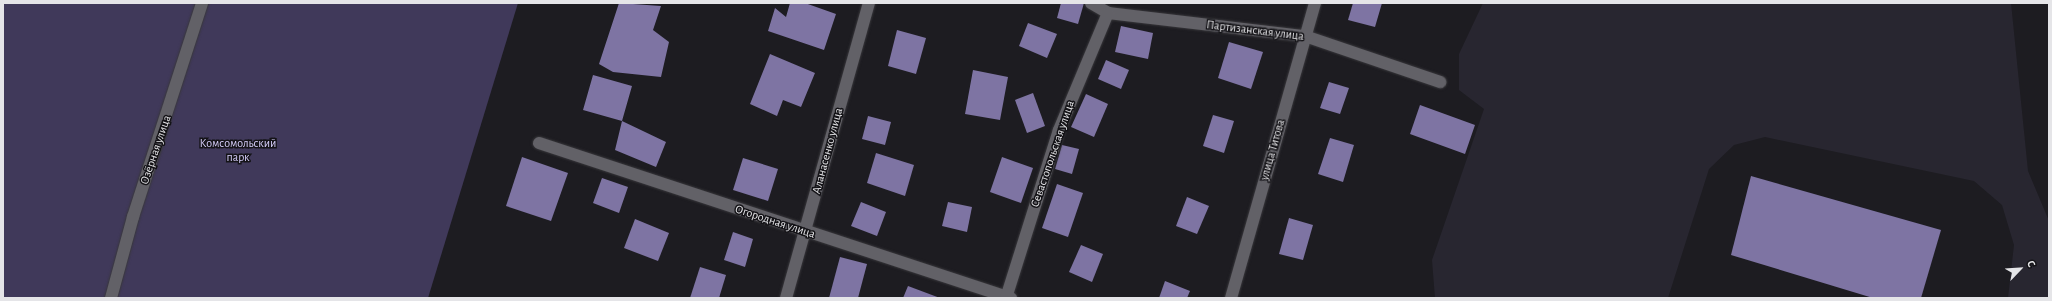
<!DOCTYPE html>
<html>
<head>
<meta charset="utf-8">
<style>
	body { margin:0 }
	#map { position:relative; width:2052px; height:301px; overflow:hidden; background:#1d1c21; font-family:"Alegreya Sans",sans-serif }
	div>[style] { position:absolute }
	.built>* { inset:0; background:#282630 }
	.green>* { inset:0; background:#40395a }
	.building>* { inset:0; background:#7e74a3 }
	.roads { filter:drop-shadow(0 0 1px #38373b) drop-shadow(0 0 1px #38373b) }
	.street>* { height:12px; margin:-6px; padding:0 6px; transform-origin:6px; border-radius:6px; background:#626167 }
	span { translate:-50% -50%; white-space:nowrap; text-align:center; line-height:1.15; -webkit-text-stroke:3px #141317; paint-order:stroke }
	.street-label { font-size:12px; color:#e5e5e8 }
	.park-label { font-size:12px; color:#d5cdf9 }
	.frame { position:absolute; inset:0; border:4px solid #e5e5e8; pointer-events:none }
	.north { position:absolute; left:2000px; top:249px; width:40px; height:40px; -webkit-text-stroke:3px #141317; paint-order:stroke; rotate:65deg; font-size:11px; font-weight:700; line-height:16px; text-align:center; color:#e5e5e8 }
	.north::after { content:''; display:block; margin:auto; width:14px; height:18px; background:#e5e5e8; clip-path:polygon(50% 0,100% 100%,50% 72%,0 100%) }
</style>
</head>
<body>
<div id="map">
	<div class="built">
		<div style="clip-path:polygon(1483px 3px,2011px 3px,2028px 171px,2049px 221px,2049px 298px,2008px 298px,2014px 245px,2002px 205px,1974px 181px,1765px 137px,1734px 145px,1709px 169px,1668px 298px,1435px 298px,1432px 260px,1484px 109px,1459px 90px,1459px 54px)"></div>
	</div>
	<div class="green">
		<div style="clip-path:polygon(3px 3px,518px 3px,428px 298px,3px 298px)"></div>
	</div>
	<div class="building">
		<div style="clip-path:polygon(619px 3px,661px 6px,653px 30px,669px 42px,661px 77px,613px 72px,599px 64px)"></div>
		<div style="clip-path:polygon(790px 3px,805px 3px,836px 14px,824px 50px,768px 31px,775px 8px,786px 17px)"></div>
		<div style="clip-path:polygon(1061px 3px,1084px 3px,1078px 24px,1057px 18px)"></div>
		<div style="clip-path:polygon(1353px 3px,1382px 3px,1375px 27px,1348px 20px)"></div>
		<div style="clip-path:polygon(1028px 23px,1057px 34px,1047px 58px,1019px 46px)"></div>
		<div style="clip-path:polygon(1121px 26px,1153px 33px,1148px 59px,1115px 52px)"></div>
		<div style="clip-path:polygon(897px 30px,926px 38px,916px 74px,888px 66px)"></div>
		<div style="clip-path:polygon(1229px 42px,1263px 52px,1251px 89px,1218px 78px)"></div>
		<div style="clip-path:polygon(770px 54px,815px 73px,801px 107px,783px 100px,777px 116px,750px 104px)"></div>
		<div style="clip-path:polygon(1106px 60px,1129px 70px,1121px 89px,1098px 79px)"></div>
		<div style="clip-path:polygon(973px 70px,1008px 77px,1000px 120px,965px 114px)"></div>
		<div style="clip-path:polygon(593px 75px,632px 86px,622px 121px,666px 142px,656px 167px,615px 150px,622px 121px,583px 110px)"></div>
		<div style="clip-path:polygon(1329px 82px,1349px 88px,1340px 114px,1320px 108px)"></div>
		<div style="clip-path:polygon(1033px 93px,1045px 126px,1027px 133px,1015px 100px)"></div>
		<div style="clip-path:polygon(1086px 94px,1108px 104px,1094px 137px,1071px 127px)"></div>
		<div style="clip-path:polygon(1420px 105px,1475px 125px,1465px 154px,1410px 134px)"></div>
		<div style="clip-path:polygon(1213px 115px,1234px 121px,1224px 153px,1203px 146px)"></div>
		<div style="clip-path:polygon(868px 116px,891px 122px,885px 145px,862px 139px)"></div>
		<div style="clip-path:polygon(1330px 138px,1354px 145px,1343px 182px,1318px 174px)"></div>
		<div style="clip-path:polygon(1062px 145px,1079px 149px,1072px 174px,1055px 169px)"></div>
		<div style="clip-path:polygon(876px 153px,914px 165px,905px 196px,867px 183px)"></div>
		<div style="clip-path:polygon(522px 157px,568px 173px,551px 221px,506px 206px)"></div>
		<div style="clip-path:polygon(1002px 157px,1033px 168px,1021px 203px,990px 192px)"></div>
		<div style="clip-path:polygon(743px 158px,778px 169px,768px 201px,733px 190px)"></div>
		<div style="clip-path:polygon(1751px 176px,1941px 230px,1921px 298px,1873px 298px,1731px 255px)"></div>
		<div style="clip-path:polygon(602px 178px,628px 187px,619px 213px,593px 203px)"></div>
		<div style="clip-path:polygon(1057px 184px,1083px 193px,1068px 237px,1042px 228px)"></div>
		<div style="clip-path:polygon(1187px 197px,1209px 206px,1197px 234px,1176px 226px)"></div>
		<div style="clip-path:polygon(861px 202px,886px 212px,877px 236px,851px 226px)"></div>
		<div style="clip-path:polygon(948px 202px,972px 207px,967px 232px,942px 226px)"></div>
		<div style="clip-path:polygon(1289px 218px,1313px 225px,1303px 260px,1279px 254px)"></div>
		<div style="clip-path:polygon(635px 219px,669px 233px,658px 261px,624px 248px)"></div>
		<div style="clip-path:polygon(733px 232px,753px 239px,745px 267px,724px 260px)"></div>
		<div style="clip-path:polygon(1081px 245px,1103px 254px,1092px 282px,1069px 272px)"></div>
		<div style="clip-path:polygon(840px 257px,867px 264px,858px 298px,829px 298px)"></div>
		<div style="clip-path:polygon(700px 267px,726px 275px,719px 298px,690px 298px)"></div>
		<div style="clip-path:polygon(1165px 281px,1190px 291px,1187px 298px,1159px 298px)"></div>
		<div style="clip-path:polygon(908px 286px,940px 298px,903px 298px)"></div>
	</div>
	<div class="roads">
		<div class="street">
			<div style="left:1091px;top:3px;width:20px;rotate:30deg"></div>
			<div style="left:1108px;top:13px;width:198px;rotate:6.7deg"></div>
			<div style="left:1305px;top:36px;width:143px;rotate:18.8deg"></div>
			<div style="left:539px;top:143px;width:497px;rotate:18.2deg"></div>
			<div style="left:111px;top:298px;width:84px;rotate:-74.8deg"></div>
			<div style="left:133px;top:217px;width:225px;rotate:-72.1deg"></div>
			<div style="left:786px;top:298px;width:306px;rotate:-74.3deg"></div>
			<div style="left:1006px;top:298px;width:176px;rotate:-72.5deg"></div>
			<div style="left:1059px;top:130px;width:127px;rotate:-67.3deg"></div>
			<div style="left:1231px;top:298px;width:307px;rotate:-74.1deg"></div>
		</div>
	</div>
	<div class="street-label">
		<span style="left:1255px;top:31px;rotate:7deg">Партизанская улица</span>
		<span style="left:156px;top:150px;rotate:-71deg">Озёрная улица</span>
		<span style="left:1273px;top:150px;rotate:-74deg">улица Титова</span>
		<span style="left:828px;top:151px;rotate:-75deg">Аланасенко улица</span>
		<span style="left:1053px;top:154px;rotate:-71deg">Севастопольская улица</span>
		<span style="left:775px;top:222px;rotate:18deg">Огородная улица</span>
	</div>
	<div class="park-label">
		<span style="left:238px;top:151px">Комсомольский<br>парк</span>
	</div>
	<div class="frame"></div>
	<div class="north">С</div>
</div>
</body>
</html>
